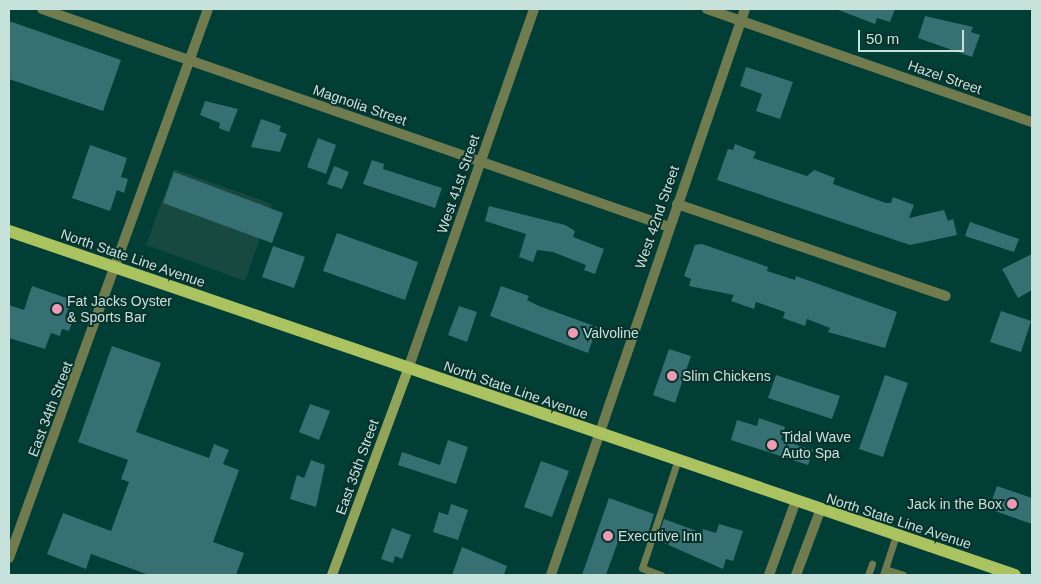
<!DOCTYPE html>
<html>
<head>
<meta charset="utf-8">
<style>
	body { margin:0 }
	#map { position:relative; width:1041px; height:584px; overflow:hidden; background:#013e36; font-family:Helvetica,sans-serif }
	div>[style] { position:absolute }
	.built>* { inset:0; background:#174941 }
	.building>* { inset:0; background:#377073 }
	.lane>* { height:7px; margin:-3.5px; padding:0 3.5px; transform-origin:3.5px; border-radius:3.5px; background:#707c4f }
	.street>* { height:10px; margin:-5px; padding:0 5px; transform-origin:5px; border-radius:5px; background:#707c4f }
	.secondary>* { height:10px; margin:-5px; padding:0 5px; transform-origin:5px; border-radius:5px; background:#92a459 }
	.primary>* { height:12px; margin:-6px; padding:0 6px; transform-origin:6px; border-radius:6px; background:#abc260 }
	.dots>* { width:14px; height:14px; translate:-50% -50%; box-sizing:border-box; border:2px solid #07322c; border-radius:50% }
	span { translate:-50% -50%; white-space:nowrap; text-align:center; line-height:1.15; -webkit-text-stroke:4px #07322c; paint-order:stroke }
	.street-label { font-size:14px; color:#c7e1db }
	.poi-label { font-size:14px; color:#c7e1db }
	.left { translate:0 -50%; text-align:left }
	.right { translate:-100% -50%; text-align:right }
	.frame { position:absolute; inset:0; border:10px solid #c7e1db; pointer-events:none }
	.scale { position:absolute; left:858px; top:30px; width:106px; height:22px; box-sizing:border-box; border:2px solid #c7e1db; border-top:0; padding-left:6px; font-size:15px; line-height:18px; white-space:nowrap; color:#c7e1db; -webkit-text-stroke:4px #07322c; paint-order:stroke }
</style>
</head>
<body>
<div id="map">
	<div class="built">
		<div style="clip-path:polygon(174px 169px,272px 204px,245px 281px,146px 245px)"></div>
	</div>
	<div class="building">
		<div style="clip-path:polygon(836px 9px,895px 9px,890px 22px,877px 18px,875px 24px)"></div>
		<div style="clip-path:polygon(925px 16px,973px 27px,971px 32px,980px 35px,972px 57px,918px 38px)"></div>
		<div style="clip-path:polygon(9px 21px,121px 60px,103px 111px,9px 79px)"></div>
		<div style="clip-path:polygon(746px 67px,793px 82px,780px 119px,756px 111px,762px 94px,740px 86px)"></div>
		<div style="clip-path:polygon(205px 101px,238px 109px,229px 132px,219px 128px,220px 123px,200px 115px)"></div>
		<div style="clip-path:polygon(261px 119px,281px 126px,279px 131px,287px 134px,280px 152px,251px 147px)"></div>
		<div style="clip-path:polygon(318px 138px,336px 145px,326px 174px,307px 167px)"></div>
		<div style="clip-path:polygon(735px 144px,756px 152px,753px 158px,807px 176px,814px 170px,835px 178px,833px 184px,886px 203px,891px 203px,893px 197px,914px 205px,909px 218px,944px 210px,948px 221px,953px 219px,957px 235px,910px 245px,717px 180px,728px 149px,733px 150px)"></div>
		<div style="clip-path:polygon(90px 145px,127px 158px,121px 177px,128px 179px,124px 193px,117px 190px,110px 211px,72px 198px)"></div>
		<div style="clip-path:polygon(372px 160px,384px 164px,383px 169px,442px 188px,435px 208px,363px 184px)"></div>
		<div style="clip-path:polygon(334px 166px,349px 172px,342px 189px,327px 184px)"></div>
		<div style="clip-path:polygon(174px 172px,283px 213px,272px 243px,163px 203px)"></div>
		<div style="clip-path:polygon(489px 206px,565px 225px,575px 231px,573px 237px,604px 249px,595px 274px,584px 270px,586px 265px,553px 252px,537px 250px,533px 262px,519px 257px,526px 234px,485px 221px)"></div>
		<div style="clip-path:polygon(970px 222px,1019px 239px,1014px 252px,965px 236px)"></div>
		<div style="clip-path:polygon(337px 233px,418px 262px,405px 300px,323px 271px)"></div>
		<div style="clip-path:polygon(702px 244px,768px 267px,767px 271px,795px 280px,796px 276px,897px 312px,885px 348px,828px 332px,830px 328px,807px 319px,805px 326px,783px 318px,785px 312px,762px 304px,756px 302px,754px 309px,731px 301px,734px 295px,689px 286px,691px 279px,684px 276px,695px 245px)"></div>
		<div style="clip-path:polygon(273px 246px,305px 257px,294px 288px,262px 277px)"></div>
		<div style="clip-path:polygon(1032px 254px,1032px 290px,1018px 298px,1002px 269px)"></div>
		<div style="clip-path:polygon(32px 286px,72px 300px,65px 317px,73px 320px,69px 331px,62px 329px,60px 336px,51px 333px,45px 349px,9px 338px,9px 305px,24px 310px)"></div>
		<div style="clip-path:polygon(501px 286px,529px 296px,527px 300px,539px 306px,597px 327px,588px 353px,490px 316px)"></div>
		<div style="clip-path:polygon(459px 306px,477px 312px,467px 342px,448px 335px)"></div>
		<div style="clip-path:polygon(1001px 311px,1031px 321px,1021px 352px,990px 342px)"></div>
		<div style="clip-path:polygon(112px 346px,161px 363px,136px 432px,209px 458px,214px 444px,229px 450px,223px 464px,239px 470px,213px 542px,244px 553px,236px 575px,149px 575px,91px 554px,86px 569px,47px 554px,63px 513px,111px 531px,129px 482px,121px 479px,128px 460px,78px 442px)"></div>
		<div style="clip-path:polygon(669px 349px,691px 356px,675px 403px,653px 395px)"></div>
		<div style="clip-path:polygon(776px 375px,840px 396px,832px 419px,768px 398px)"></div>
		<div style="clip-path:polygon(885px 375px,908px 383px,883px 457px,859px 449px)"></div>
		<div style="clip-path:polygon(310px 404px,330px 411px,319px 440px,299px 432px)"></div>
		<div style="clip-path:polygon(759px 418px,785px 427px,781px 440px,813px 450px,808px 465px,731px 440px,737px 420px,757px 426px)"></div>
		<div style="clip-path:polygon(448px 440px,468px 447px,456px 484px,398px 465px,402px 452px,440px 465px)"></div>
		<div style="clip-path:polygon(311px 460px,325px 465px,316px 507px,290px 499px,297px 475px,304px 478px)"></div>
		<div style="clip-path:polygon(541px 461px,569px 471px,552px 517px,524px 507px)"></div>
		<div style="clip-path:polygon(997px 486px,1032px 498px,1032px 524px,989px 509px)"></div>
		<div style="clip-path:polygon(609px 498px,654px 514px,647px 537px,630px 531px,620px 536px,606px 575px,582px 575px)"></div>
		<div style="clip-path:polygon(451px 504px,468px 510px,458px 540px,433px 532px,439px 512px,448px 515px)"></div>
		<div style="clip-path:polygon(664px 519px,702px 533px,703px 529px,716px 533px,719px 524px,743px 531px,733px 561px,726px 559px,723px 569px,657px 540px)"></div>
		<div style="clip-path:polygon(392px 528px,411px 535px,402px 559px,395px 556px,393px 563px,381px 559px)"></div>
		<div style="clip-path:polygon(462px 547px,507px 566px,504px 575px,452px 575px)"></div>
	</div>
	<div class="lane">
		<div style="left:885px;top:569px;width:35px;rotate:-72deg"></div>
		<div style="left:661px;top:575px;width:20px;rotate:-160deg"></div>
		<div style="left:642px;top:568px;width:112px;rotate:-71.7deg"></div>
		<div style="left:868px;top:575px;width:12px;rotate:-70deg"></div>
		<div style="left:883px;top:575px;width:6px;rotate:-72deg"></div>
		<div style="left:885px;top:569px;width:19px;rotate:18deg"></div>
	</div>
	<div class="street">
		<div style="left:42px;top:9px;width:664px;rotate:19.17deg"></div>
		<div style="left:707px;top:9px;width:344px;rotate:19.2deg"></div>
		<div style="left:677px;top:204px;width:284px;rotate:18.9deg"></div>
		<div style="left:408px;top:369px;width:381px;rotate:-70.7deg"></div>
		<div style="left:9px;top:558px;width:584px;rotate:-70.08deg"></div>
		<div style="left:551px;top:575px;width:598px;rotate:-71.08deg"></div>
		<div style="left:769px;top:575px;width:77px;rotate:-70.1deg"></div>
		<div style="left:796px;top:575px;width:68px;rotate:-69.4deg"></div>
	</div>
	<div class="secondary">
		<div style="left:332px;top:575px;width:220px;rotate:-69.7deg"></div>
	</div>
	<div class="primary">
		<div style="left:9px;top:231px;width:1063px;rotate:18.88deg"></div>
	</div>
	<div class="dots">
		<div style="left:57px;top:309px;background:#f19ab4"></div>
		<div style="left:573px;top:333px;background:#f19ab4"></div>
		<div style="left:672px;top:376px;background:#f19ab4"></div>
		<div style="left:772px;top:445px;background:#f19ab4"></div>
		<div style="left:1012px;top:504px;background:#f19ab4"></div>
		<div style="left:608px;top:536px;background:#f19ab4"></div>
	</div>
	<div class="street-label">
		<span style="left:945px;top:77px;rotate:19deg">Hazel Street</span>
		<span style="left:360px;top:105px;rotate:19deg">Magnolia Street</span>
		<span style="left:458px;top:184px;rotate:-71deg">West 41st Street</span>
		<span style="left:657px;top:217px;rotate:-71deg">West 42nd Street</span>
		<span style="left:133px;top:258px;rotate:19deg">North State Line Avenue</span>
		<span style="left:516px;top:390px;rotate:19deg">North State Line Avenue</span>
		<span style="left:50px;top:409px;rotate:-69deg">East 34th Street</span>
		<span style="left:357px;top:467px;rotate:-70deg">East 35th Street</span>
		<span style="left:899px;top:521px;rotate:18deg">North State Line Avenue</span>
	</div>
	<div class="poi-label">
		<span class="left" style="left:67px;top:309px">Fat Jacks Oyster<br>&amp; Sports Bar</span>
		<span class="left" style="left:583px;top:333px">Valvoline</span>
		<span class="left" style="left:682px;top:376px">Slim Chickens</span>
		<span class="left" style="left:782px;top:445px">Tidal Wave<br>Auto Spa</span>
		<span class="right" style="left:1002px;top:504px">Jack in the Box</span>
		<span class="left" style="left:618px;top:536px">Executive Inn</span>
	</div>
	<div class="frame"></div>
	<div class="scale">50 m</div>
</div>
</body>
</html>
